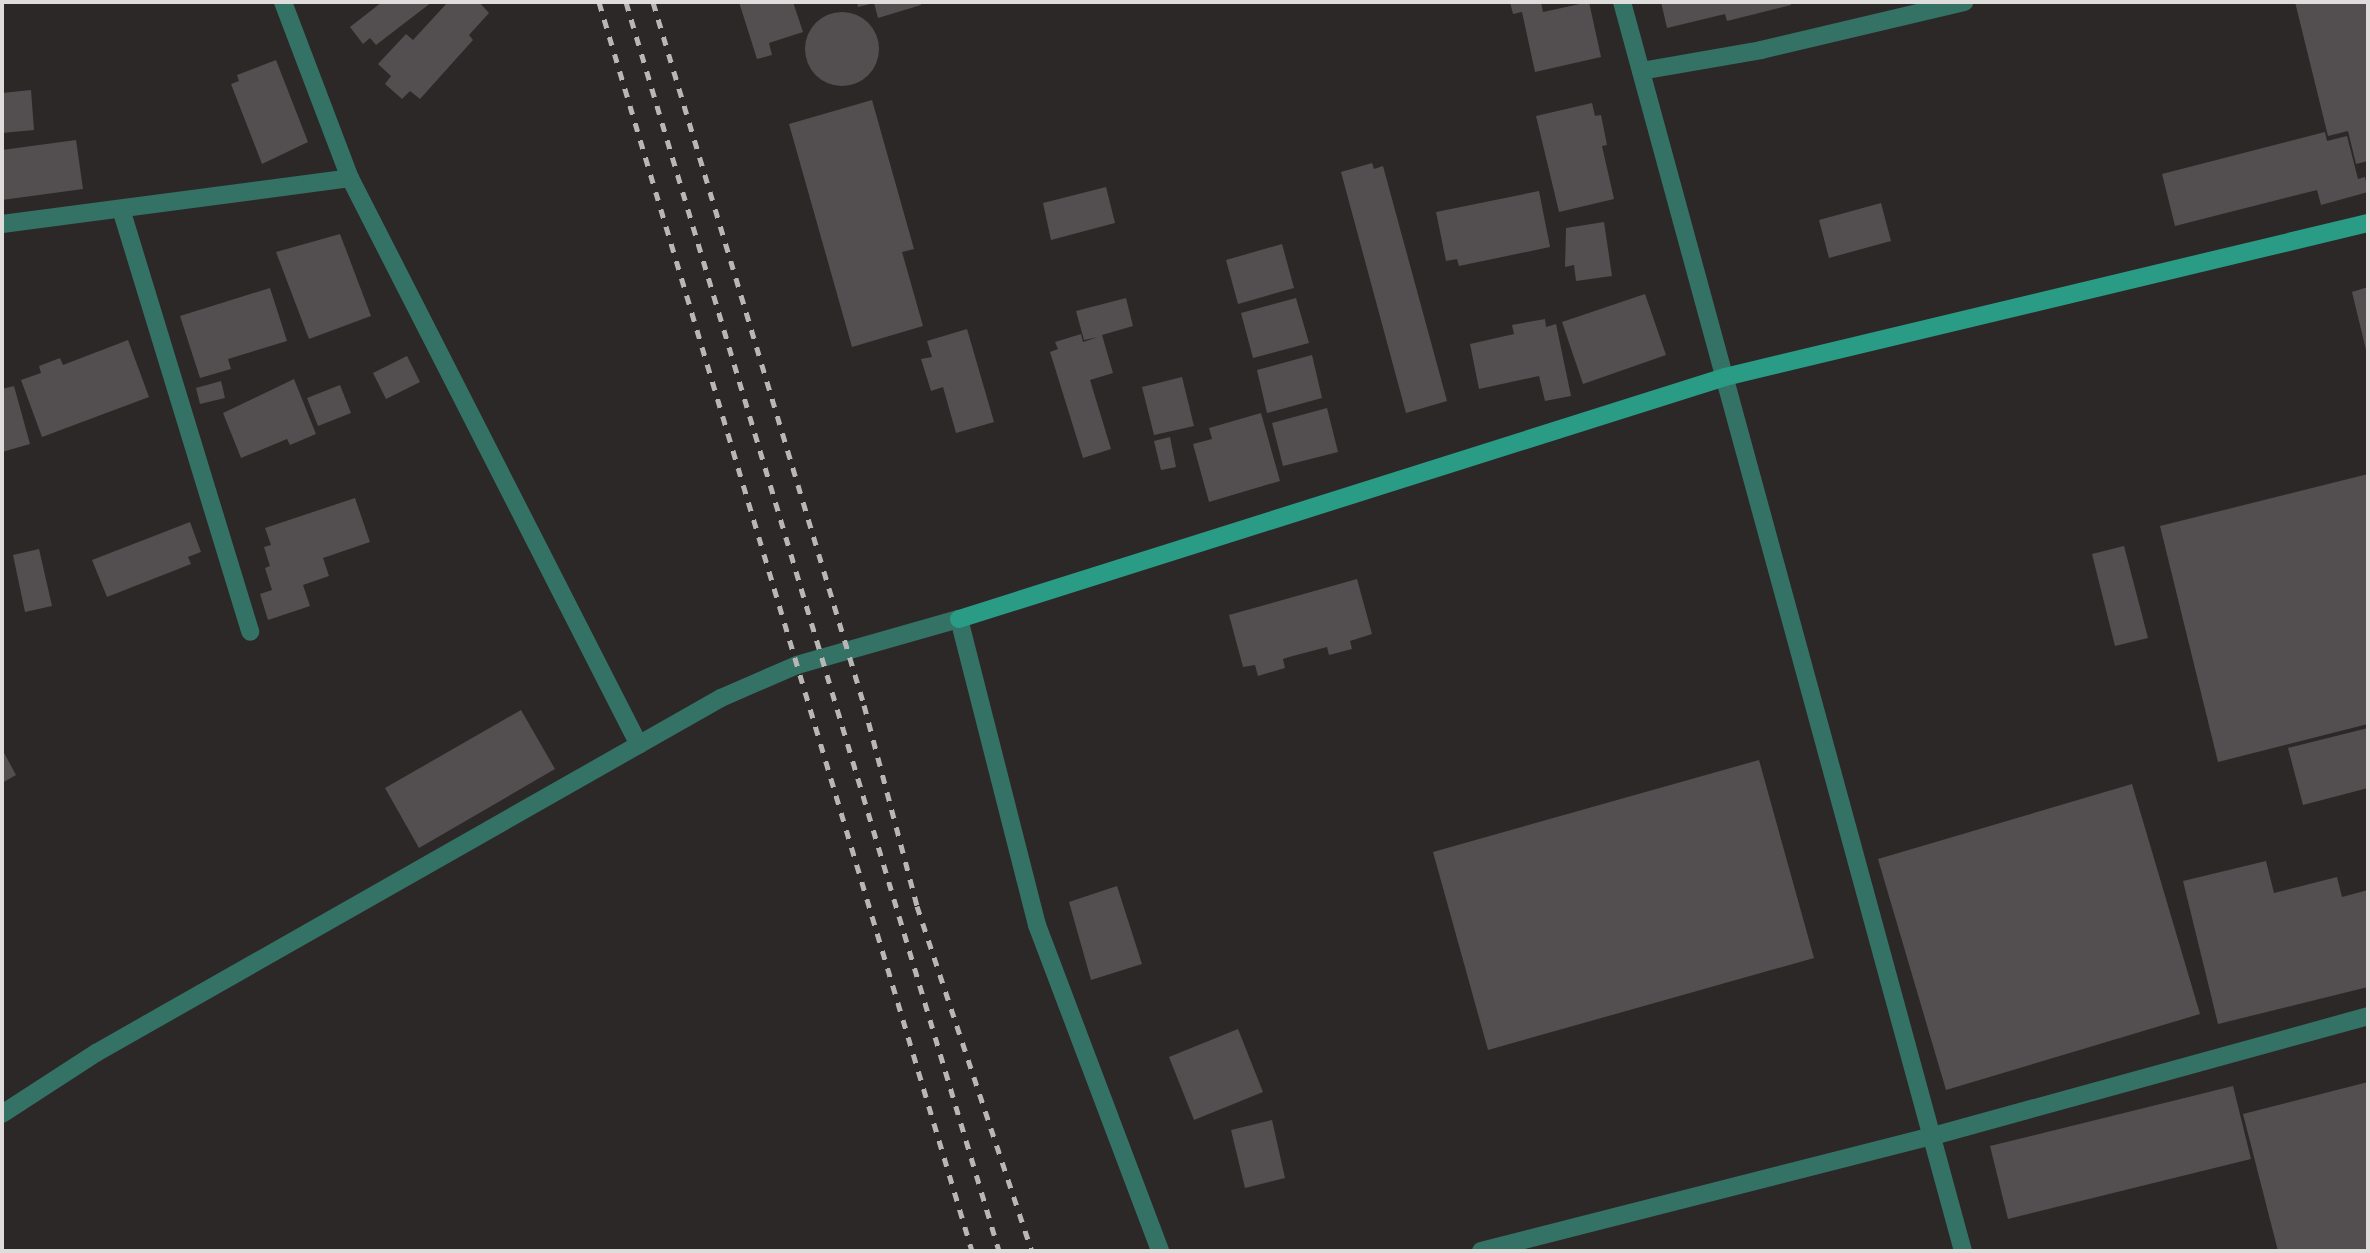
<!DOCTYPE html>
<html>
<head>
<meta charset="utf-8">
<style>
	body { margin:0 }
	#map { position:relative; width:2370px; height:1253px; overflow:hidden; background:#2c2828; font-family:"PT Serif",serif }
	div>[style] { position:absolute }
	.building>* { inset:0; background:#534e4f }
	.round { border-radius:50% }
	.street>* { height:18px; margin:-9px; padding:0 9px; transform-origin:9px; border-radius:9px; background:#337264 }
	.secondary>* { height:18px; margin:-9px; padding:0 9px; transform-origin:9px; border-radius:9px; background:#2a9b85 }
	.rail>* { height:5px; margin-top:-2.5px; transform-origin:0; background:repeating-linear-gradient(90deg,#b9b6b6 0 9px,transparent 0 18px) }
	span { translate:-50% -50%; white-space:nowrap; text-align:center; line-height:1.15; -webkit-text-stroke:6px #221e1e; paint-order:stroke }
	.frame { position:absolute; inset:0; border:4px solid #dfdcdc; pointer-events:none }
</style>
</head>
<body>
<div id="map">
	<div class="building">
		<div style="clip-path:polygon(382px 2px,432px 2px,376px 45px,370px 38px,363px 44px,350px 27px)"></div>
		<div style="clip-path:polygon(448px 2px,479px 2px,489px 13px,469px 35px,473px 40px,420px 99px,410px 91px,402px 99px,385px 84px,391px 76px,378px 64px,406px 34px,413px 40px)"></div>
		<div style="clip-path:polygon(739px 2px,793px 2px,803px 32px,769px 43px,772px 55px,757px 59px)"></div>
		<div style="clip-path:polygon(857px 2px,920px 2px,921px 5px,878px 18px,874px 3px,858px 7px)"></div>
		<div style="clip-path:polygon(1510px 2px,1541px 2px,1543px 12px,1589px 2px,1601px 57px,1535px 72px,1522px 12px,1513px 14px)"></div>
		<div style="clip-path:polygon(1661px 2px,1791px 2px,1791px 5px,1727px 21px,1725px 14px,1667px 28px)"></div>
		<div style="clip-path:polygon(2295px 2px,2368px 2px,2368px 161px,2356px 164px,2348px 131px,2328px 136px)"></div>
		<div class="round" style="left:805px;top:12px;width:74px;height:74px"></div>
		<div style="clip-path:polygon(276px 60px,308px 142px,262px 164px,231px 84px,239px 81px,237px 75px)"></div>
		<div style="clip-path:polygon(31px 90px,34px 130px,2px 133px,2px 93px)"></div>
		<div style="clip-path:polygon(872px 100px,914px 249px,902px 252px,923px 326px,852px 347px,789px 124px)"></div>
		<div style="clip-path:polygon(1592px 103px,1595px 116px,1601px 115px,1607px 145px,1602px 146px,1614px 199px,1559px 212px,1536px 116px)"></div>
		<div style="clip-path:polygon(2325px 132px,2327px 141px,2347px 136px,2358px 179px,2365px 177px,2368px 192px,2321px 205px,2317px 190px,2175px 226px,2162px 174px)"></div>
		<div style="clip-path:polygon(76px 140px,83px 189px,2px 200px,2px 150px)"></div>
		<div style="clip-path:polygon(1372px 163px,1374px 169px,1383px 166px,1447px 401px,1406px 413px,1341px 172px)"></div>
		<div style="clip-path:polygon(1106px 187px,1115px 223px,1051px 240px,1043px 203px)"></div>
		<div style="clip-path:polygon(1539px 191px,1550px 247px,1459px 266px,1457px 259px,1446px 261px,1436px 212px)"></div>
		<div style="clip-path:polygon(1881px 203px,1891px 241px,1829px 258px,1819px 220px)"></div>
		<div style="clip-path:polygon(1604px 222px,1612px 276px,1576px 281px,1574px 265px,1565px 267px,1566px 228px)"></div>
		<div style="clip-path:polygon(340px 234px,371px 316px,309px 339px,276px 252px)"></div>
		<div style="clip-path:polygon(1282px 244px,1294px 288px,1238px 304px,1226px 260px)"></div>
		<div style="clip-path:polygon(2368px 287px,2368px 354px,2367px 354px,2352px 292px)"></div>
		<div style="clip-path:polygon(270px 288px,287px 341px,228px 359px,231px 369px,200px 378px,180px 316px)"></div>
		<div style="clip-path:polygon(1645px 294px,1666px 355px,1583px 384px,1562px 322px)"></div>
		<div style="clip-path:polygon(1126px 298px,1133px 326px,1102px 335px,1113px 373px,1090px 380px,1111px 449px,1083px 458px,1050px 352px,1058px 349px,1055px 342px,1081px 334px,1083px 342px,1098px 337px,1084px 340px,1076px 311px)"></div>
		<div style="clip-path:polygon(1296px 298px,1309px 343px,1253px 358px,1241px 313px)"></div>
		<div style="clip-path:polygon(1545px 319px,1546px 327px,1556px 324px,1571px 396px,1545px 401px,1539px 376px,1479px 389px,1470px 344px,1514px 334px,1512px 325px)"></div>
		<div style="clip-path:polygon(967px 329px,994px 422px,956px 433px,943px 387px,931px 391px,921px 359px,932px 357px,927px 341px)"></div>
		<div style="clip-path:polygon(128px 340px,149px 397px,42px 437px,21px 380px,41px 373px,39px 366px,60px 358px,63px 365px)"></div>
		<div style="clip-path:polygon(1312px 355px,1322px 398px,1267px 413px,1257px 370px)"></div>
		<div style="clip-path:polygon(407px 356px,420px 382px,386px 399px,373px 373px)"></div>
		<div style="clip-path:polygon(1182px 377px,1194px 426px,1154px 435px,1142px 387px)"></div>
		<div style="clip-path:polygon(294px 379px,316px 434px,290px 445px,287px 439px,241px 458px,223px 413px)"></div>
		<div style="clip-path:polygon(221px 381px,225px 398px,200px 404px,196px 388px)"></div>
		<div style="clip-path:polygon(340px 385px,351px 413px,318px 426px,307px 398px)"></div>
		<div style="clip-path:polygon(14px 386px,30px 444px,2px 452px,2px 389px)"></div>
		<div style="clip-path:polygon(1327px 408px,1338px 452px,1283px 466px,1272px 423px)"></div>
		<div style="clip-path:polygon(1261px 413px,1280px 481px,1209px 502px,1193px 444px,1212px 439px,1209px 428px)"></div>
		<div style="clip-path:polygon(1170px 437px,1176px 467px,1161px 470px,1154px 441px)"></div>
		<div style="clip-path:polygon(2368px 474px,2368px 724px,2218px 762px,2160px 526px)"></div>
		<div style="clip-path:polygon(355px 498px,370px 542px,323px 558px,329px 576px,303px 585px,310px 606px,268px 620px,260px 594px,272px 590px,265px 568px,270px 566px,264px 547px,271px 545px,265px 528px)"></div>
		<div style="clip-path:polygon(190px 522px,201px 552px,188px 557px,191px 564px,107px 597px,92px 560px)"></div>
		<div style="clip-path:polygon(2124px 546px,2148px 638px,2115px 646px,2092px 554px)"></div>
		<div style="clip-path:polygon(39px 549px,52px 606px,25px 612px,13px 555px)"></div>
		<div style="clip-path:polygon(1357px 579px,1372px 634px,1350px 641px,1352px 649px,1329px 655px,1327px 647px,1289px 657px,1283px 659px,1285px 668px,1258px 676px,1255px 665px,1243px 667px,1229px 615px)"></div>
		<div style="clip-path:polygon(521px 710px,555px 769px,419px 848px,385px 788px)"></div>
		<div style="clip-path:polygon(2368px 728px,2368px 788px,2303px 805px,2288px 748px)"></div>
		<div style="clip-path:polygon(2px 749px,16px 775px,2px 783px)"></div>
		<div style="clip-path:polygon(1759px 760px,1814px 958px,1488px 1050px,1433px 852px)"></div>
		<div style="clip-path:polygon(2132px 784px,2200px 1014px,1946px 1090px,1878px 859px)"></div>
		<div style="clip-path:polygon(2266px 861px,2274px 893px,2337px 877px,2342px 897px,2368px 890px,2368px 987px,2218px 1024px,2183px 881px)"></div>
		<div style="clip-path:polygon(1117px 886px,1142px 964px,1091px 980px,1069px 902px)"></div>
		<div style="clip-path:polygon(1238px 1029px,1263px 1092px,1194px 1120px,1169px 1057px)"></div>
		<div style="clip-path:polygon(2368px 1082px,2368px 1251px,2278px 1251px,2243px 1114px)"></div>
		<div style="clip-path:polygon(2233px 1086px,2251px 1159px,2008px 1219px,1990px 1146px)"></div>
		<div style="clip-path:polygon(1272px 1120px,1285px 1178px,1245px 1188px,1231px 1130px)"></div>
	</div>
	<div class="street">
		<div style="left:283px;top:2px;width:188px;rotate:69.2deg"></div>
		<div style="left:350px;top:178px;width:636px;rotate:62.99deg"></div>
		<div style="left:1622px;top:2px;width:1295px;rotate:74.73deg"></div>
		<div style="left:1641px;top:71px;width:122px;rotate:-9.9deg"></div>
		<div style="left:1761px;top:50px;width:209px;rotate:-13.3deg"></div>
		<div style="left:121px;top:209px;width:442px;rotate:73deg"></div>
		<div style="left:2px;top:224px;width:351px;rotate:-7.5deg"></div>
		<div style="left:2px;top:1114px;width:112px;rotate:-33deg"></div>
		<div style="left:96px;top:1053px;width:719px;rotate:-29.6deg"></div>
		<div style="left:721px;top:698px;width:83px;rotate:-23.5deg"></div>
		<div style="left:797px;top:665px;width:168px;rotate:-15.9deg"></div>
		<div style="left:959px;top:619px;width:316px;rotate:75.7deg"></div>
		<div style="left:1037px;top:925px;width:348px;rotate:69.3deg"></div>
		<div style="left:1481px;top:1251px;width:466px;rotate:-14.3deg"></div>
		<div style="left:1933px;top:1136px;width:451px;rotate:-15.4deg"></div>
	</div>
	<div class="secondary">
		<div style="left:959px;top:619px;width:803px;rotate:-17.53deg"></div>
		<div style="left:1725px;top:377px;width:661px;rotate:-13.47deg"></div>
	</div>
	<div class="rail">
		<div style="left:599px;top:2px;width:1304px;rotate:73.37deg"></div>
		<div style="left:626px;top:2px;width:1304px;rotate:73.37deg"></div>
		<div style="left:653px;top:2px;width:734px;rotate:73.29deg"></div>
		<div style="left:864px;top:705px;width:208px;rotate:75.2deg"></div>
		<div style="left:917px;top:906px;width:364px;rotate:71.6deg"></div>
	</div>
	<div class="frame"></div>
</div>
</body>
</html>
